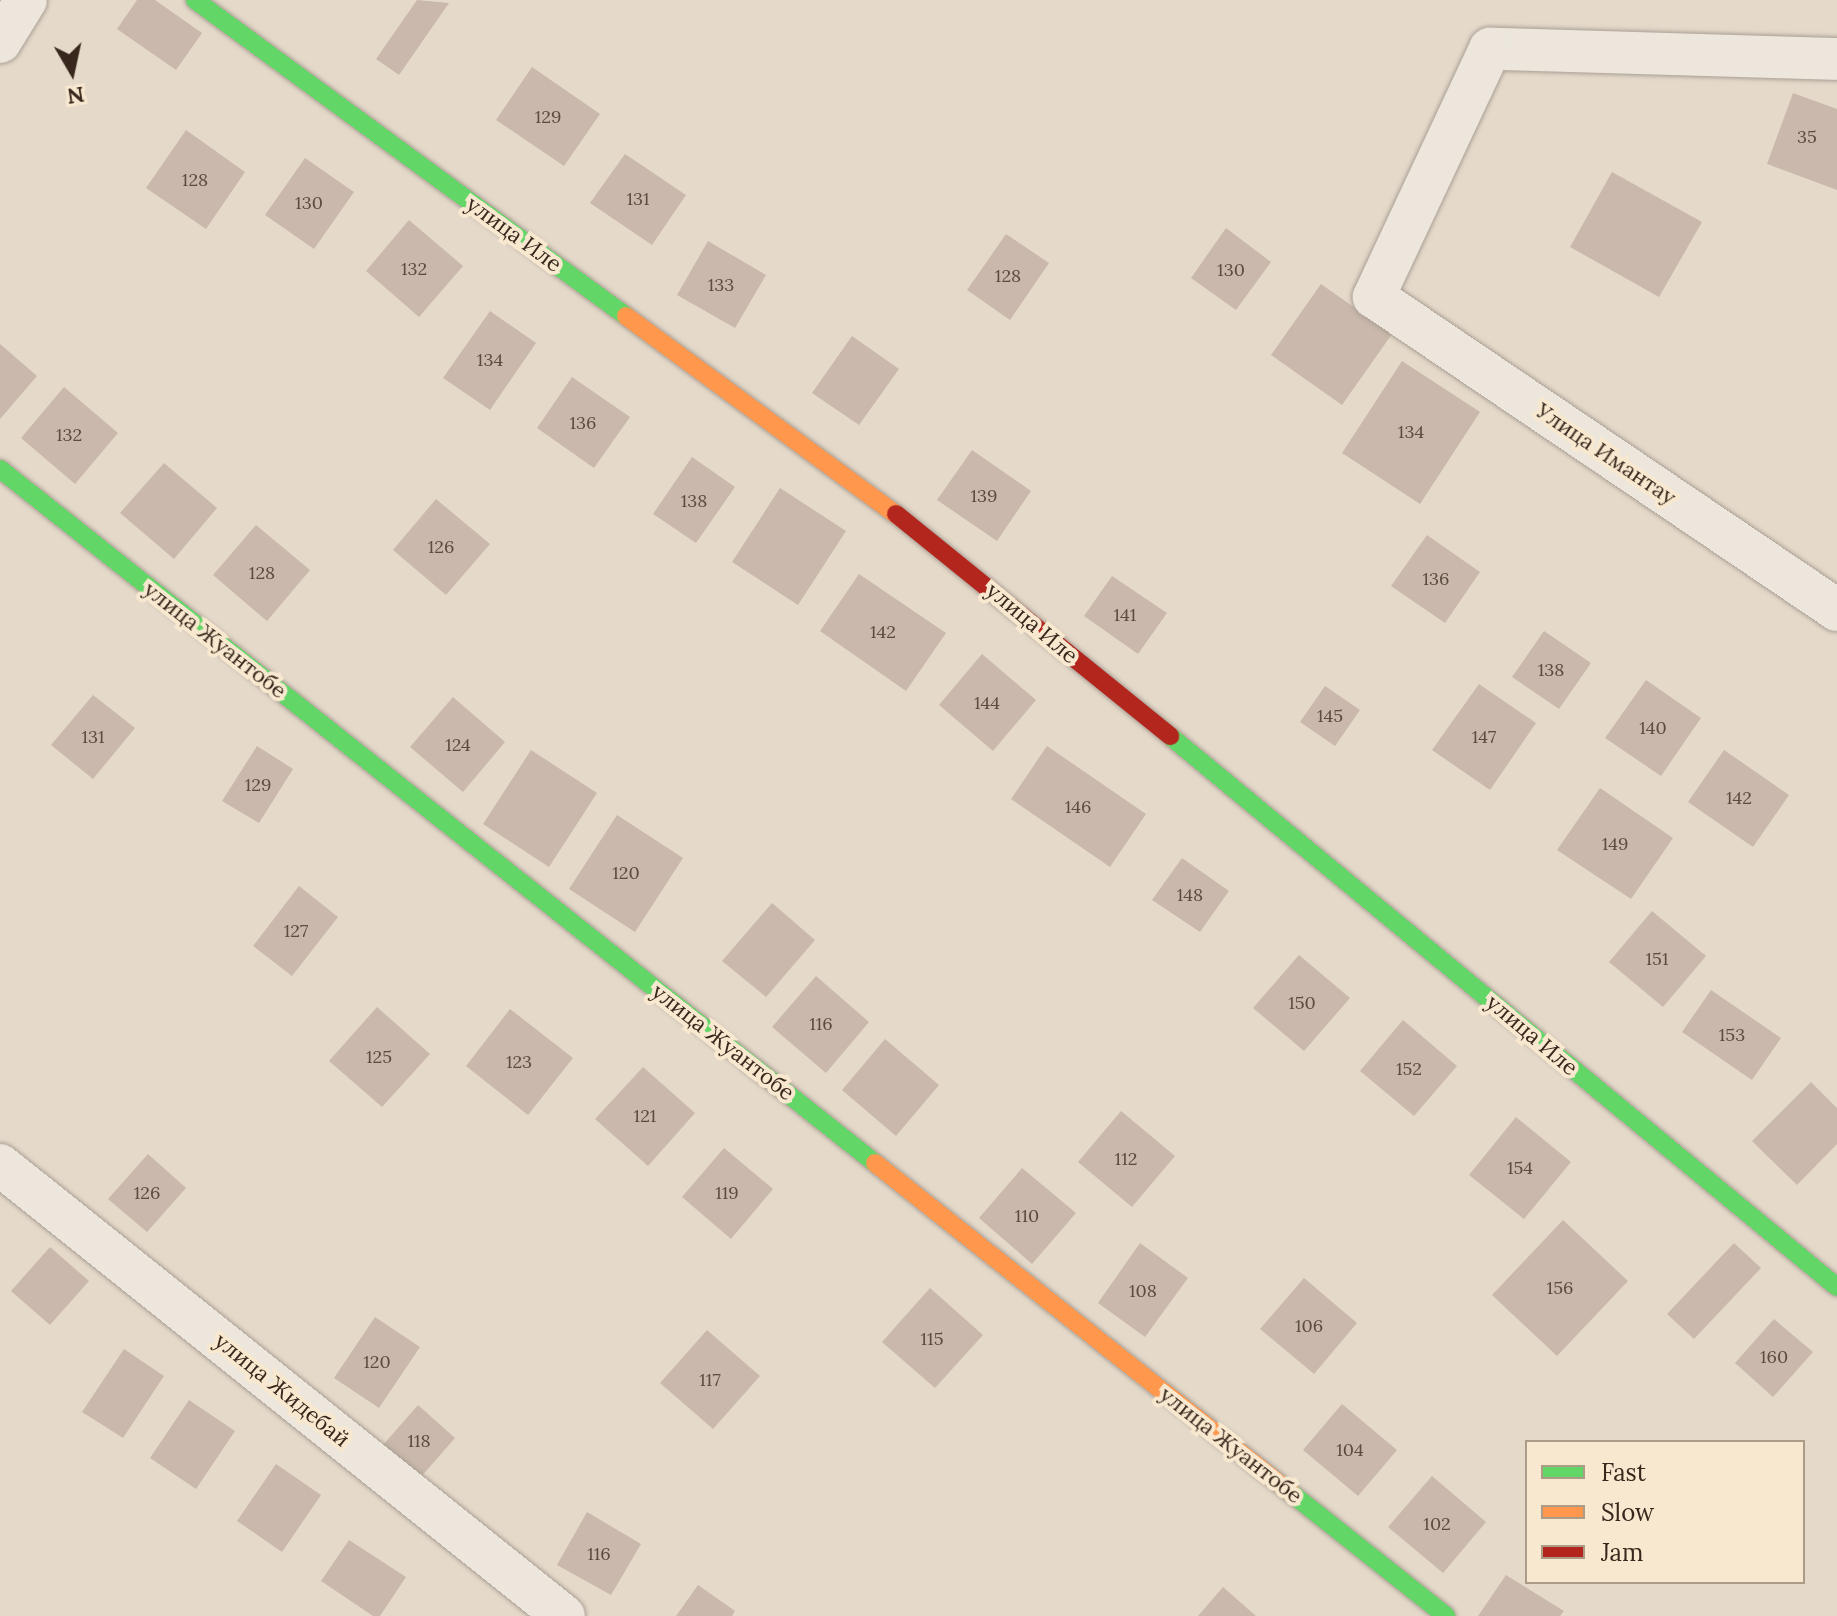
<!DOCTYPE html>
<html>
<head>
<meta charset="utf-8">
<style>
	body { margin:0 }
	#map { position:relative; width:1837px; height:1616px; overflow:hidden; background:#e5daca; font-family:Lora,serif }
	div>[style] { position:absolute }
	.building>* { inset:0; background:#c9b8ab }
	.roads { filter:drop-shadow(0 0 2px #aa9f94) drop-shadow(0 0 2px #aa9f94) }
	.street>* { height:42px; margin:-21px; padding:0 21px; transform-origin:21px; border-radius:21px; background:#ece6dd }
	.fast>* { height:18px; margin:-9px; padding:0 9px; transform-origin:9px; border-radius:9px; background:#63d668 }
	.slow>* { height:18px; margin:-9px; padding:0 9px; transform-origin:9px; border-radius:9px; background:#ff974d }
	.jam>* { height:18px; margin:-9px; padding:0 9px; transform-origin:9px; border-radius:9px; background:#b3261e }
	span { translate:-50% -50%; white-space:nowrap; text-align:center; line-height:1.15; -webkit-text-stroke:8px #f7e8cf; paint-order:stroke }
	.number-label { font-size:18px; color:#5c4b40 }
	.number-label span { -webkit-text-stroke-width:0 }
	.street-label { font-size:22px; color:#38271c }
	.legend { position:absolute; left:1525px; top:1440px; width:280px; height:144px; box-sizing:border-box; background:#f7e8cf; border:2px solid #ab9b87; margin:0; padding:10px 14px; list-style:none; font-size:24px; color:#38271c }
	.legend li { display:flex; align-items:center; gap:16px; height:40px }
	.legend b { width:40px; border:2px solid #ab9b87 }
	.north { position:absolute; left:32px; top:32px; width:80px; height:80px; -webkit-text-stroke:6px #f7e8cf; paint-order:stroke; rotate:171deg; font-size:22px; font-weight:700; line-height:32px; text-align:center; color:#38271c }
	.north::after { content:''; display:block; margin:auto; width:28px; height:36px; background:#38271c; clip-path:polygon(50% 0,100% 100%,50% 72%,0 100%) }
</style>
</head>
<body>
<div id="map">
	<div class="building">
		<div style="clip-path:polygon(137px 0,155px 0,202px 33px,176px 70px,117px 29px)"></div>
		<div style="clip-path:polygon(417px 0,449px 3px,399px 75px,376px 59px)"></div>
		<div style="clip-path:polygon(532px 67px,600px 114px,564px 166px,496px 120px)"></div>
		<div style="clip-path:polygon(1793px 93px,1837px 109px,1837px 190px,1767px 164px)"></div>
		<div style="clip-path:polygon(186px 130px,245px 172px,206px 229px,146px 188px)"></div>
		<div style="clip-path:polygon(625px 154px,686px 195px,652px 245px,590px 203px)"></div>
		<div style="clip-path:polygon(305px 158px,354px 192px,314px 249px,265px 215px)"></div>
		<div style="clip-path:polygon(1612px 172px,1702px 222px,1659px 297px,1570px 247px)"></div>
		<div style="clip-path:polygon(409px 220px,463px 266px,419px 317px,366px 271px)"></div>
		<div style="clip-path:polygon(1226px 228px,1271px 262px,1236px 310px,1191px 278px)"></div>
		<div style="clip-path:polygon(1006px 234px,1049px 263px,1010px 320px,967px 290px)"></div>
		<div style="clip-path:polygon(708px 241px,766px 275px,735px 328px,677px 295px)"></div>
		<div style="clip-path:polygon(1321px 284px,1392px 334px,1342px 405px,1271px 355px)"></div>
		<div style="clip-path:polygon(490px 311px,536px 343px,490px 410px,443px 378px)"></div>
		<div style="clip-path:polygon(852px 336px,899px 369px,859px 425px,812px 393px)"></div>
		<div style="clip-path:polygon(0 344px,37px 376px,0 419px)"></div>
		<div style="clip-path:polygon(1402px 361px,1480px 412px,1420px 504px,1342px 453px)"></div>
		<div style="clip-path:polygon(572px 377px,630px 417px,594px 468px,537px 428px)"></div>
		<div style="clip-path:polygon(64px 387px,118px 433px,75px 484px,21px 438px)"></div>
		<div style="clip-path:polygon(972px 450px,1031px 491px,997px 541px,937px 500px)"></div>
		<div style="clip-path:polygon(692px 457px,735px 487px,696px 543px,653px 514px)"></div>
		<div style="clip-path:polygon(164px 463px,217px 508px,174px 559px,120px 513px)"></div>
		<div style="clip-path:polygon(780px 488px,846px 531px,798px 605px,732px 562px)"></div>
		<div style="clip-path:polygon(436px 499px,490px 544px,446px 595px,393px 550px)"></div>
		<div style="clip-path:polygon(256px 525px,310px 570px,267px 621px,213px 575px)"></div>
		<div style="clip-path:polygon(1427px 535px,1480px 572px,1445px 623px,1391px 586px)"></div>
		<div style="clip-path:polygon(859px 574px,946px 633px,906px 691px,820px 631px)"></div>
		<div style="clip-path:polygon(1112px 576px,1167px 613px,1138px 654px,1084px 616px)"></div>
		<div style="clip-path:polygon(1544px 631px,1591px 663px,1559px 709px,1512px 677px)"></div>
		<div style="clip-path:polygon(982px 654px,1036px 700px,993px 751px,939px 705px)"></div>
		<div style="clip-path:polygon(1646px 680px,1701px 718px,1661px 776px,1605px 738px)"></div>
		<div style="clip-path:polygon(1479px 684px,1536px 723px,1490px 790px,1432px 750px)"></div>
		<div style="clip-path:polygon(1325px 686px,1360px 710px,1335px 746px,1300px 722px)"></div>
		<div style="clip-path:polygon(93px 695px,135px 728px,93px 779px,51px 745px)"></div>
		<div style="clip-path:polygon(453px 697px,505px 742px,463px 792px,410px 747px)"></div>
		<div style="clip-path:polygon(257px 746px,293px 769px,259px 823px,222px 801px)"></div>
		<div style="clip-path:polygon(1047px 746px,1146px 814px,1110px 867px,1011px 799px)"></div>
		<div style="clip-path:polygon(531px 750px,597px 793px,549px 867px,483px 824px)"></div>
		<div style="clip-path:polygon(1724px 750px,1789px 795px,1753px 847px,1688px 802px)"></div>
		<div style="clip-path:polygon(1600px 788px,1673px 838px,1631px 899px,1557px 850px)"></div>
		<div style="clip-path:polygon(617px 815px,683px 858px,635px 932px,569px 889px)"></div>
		<div style="clip-path:polygon(1182px 858px,1229px 891px,1200px 932px,1152px 900px)"></div>
		<div style="clip-path:polygon(299px 886px,338px 917px,292px 976px,253px 946px)"></div>
		<div style="clip-path:polygon(772px 903px,815px 940px,766px 997px,722px 961px)"></div>
		<div style="clip-path:polygon(1652px 911px,1706px 956px,1663px 1007px,1609px 962px)"></div>
		<div style="clip-path:polygon(1299px 955px,1350px 998px,1304px 1051px,1253px 1008px)"></div>
		<div style="clip-path:polygon(816px 976px,869px 1022px,826px 1073px,772px 1027px)"></div>
		<div style="clip-path:polygon(1711px 990px,1781px 1038px,1752px 1080px,1682px 1032px)"></div>
		<div style="clip-path:polygon(377px 1007px,430px 1054px,382px 1107px,329px 1061px)"></div>
		<div style="clip-path:polygon(510px 1009px,573px 1058px,528px 1115px,466px 1066px)"></div>
		<div style="clip-path:polygon(1403px 1020px,1457px 1066px,1414px 1116px,1360px 1071px)"></div>
		<div style="clip-path:polygon(885px 1039px,939px 1085px,896px 1136px,842px 1090px)"></div>
		<div style="clip-path:polygon(643px 1067px,695px 1113px,648px 1166px,595px 1119px)"></div>
		<div style="clip-path:polygon(1811px 1082px,1837px 1108px,1837px 1144px,1797px 1185px,1752px 1141px)"></div>
		<div style="clip-path:polygon(1121px 1111px,1175px 1156px,1132px 1207px,1078px 1162px)"></div>
		<div style="clip-path:polygon(1516px 1117px,1571px 1162px,1524px 1219px,1469px 1175px)"></div>
		<div style="clip-path:polygon(724px 1148px,773px 1189px,731px 1239px,682px 1197px)"></div>
		<div style="clip-path:polygon(148px 1154px,186px 1188px,147px 1232px,108px 1199px)"></div>
		<div style="clip-path:polygon(1022px 1168px,1076px 1213px,1032px 1264px,979px 1218px)"></div>
		<div style="clip-path:polygon(1563px 1220px,1628px 1281px,1557px 1356px,1492px 1295px)"></div>
		<div style="clip-path:polygon(1140px 1243px,1188px 1278px,1145px 1337px,1098px 1303px)"></div>
		<div style="clip-path:polygon(1734px 1243px,1761px 1268px,1694px 1339px,1667px 1314px)"></div>
		<div style="clip-path:polygon(50px 1247px,89px 1281px,50px 1325px,11px 1291px)"></div>
		<div style="clip-path:polygon(1304px 1278px,1357px 1323px,1314px 1374px,1260px 1329px)"></div>
		<div style="clip-path:polygon(930px 1288px,983px 1335px,935px 1388px,882px 1342px)"></div>
		<div style="clip-path:polygon(375px 1317px,420px 1347px,379px 1408px,334px 1378px)"></div>
		<div style="clip-path:polygon(1774px 1319px,1813px 1352px,1773px 1397px,1735px 1363px)"></div>
		<div style="clip-path:polygon(707px 1330px,760px 1376px,713px 1429px,660px 1383px)"></div>
		<div style="clip-path:polygon(124px 1349px,164px 1376px,123px 1438px,82px 1412px)"></div>
		<div style="clip-path:polygon(189px 1400px,235px 1431px,196px 1489px,150px 1458px)"></div>
		<div style="clip-path:polygon(1342px 1404px,1397px 1450px,1358px 1496px,1303px 1450px)"></div>
		<div style="clip-path:polygon(418px 1405px,455px 1438px,420px 1478px,383px 1445px)"></div>
		<div style="clip-path:polygon(276px 1464px,321px 1495px,282px 1552px,237px 1521px)"></div>
		<div style="clip-path:polygon(1432px 1476px,1486px 1522px,1443px 1573px,1388px 1527px)"></div>
		<div style="clip-path:polygon(587px 1512px,641px 1544px,611px 1595px,557px 1565px)"></div>
		<div style="clip-path:polygon(349px 1540px,406px 1577px,380px 1616px,373px 1616px,321px 1581px)"></div>
		<div style="clip-path:polygon(1506px 1575px,1564px 1611px,1560px 1616px,1478px 1616px)"></div>
		<div style="clip-path:polygon(698px 1585px,735px 1611px,732px 1616px,676px 1616px)"></div>
		<div style="clip-path:polygon(1223px 1587px,1256px 1616px,1198px 1616px)"></div>
	</div>
	<div class="roads">
		<div class="street">
			<div style="left:0;top:42px;width:49px;rotate:-58.2deg"></div>
			<div style="left:1837px;top:59px;width:347px;rotate:-178.3deg"></div>
			<div style="left:1490px;top:49px;width:274px;rotate:115.1deg"></div>
			<div style="left:1374px;top:297px;width:559px;rotate:34.06deg"></div>
			<div style="left:0;top:1165px;width:722px;rotate:38.65deg"></div>
		</div>
		<div class="fast">
			<div style="left:195px;top:0;width:534px;rotate:36.25deg"></div>
			<div style="left:0;top:469px;width:1117px;rotate:38.42deg"></div>
			<div style="left:1170px;top:736px;width:865px;rotate:39.56deg"></div>
			<div style="left:1291px;top:1493px;width:198px;rotate:38.4deg"></div>
		</div>
		<div class="slow">
			<div style="left:626px;top:316px;width:335px;rotate:36.3deg"></div>
			<div style="left:875px;top:1163px;width:531px;rotate:38.42deg"></div>
		</div>
		<div class="jam">
			<div style="left:896px;top:514px;width:353px;rotate:39deg"></div>
		</div>
	</div>
	<div class="number-label">
		<span style="left:548px;top:117px">129</span>
		<span style="left:1807px;top:137px">35</span>
		<span style="left:195px;top:180px">128</span>
		<span style="left:638px;top:199px">131</span>
		<span style="left:309px;top:203px">130</span>
		<span style="left:414px;top:269px">132</span>
		<span style="left:1231px;top:270px">130</span>
		<span style="left:1008px;top:276px">128</span>
		<span style="left:721px;top:285px">133</span>
		<span style="left:490px;top:360px">134</span>
		<span style="left:583px;top:423px">136</span>
		<span style="left:1411px;top:432px">134</span>
		<span style="left:69px;top:435px">132</span>
		<span style="left:984px;top:496px">139</span>
		<span style="left:694px;top:501px">138</span>
		<span style="left:441px;top:547px">126</span>
		<span style="left:262px;top:573px">128</span>
		<span style="left:1436px;top:579px">136</span>
		<span style="left:1125px;top:615px">141</span>
		<span style="left:883px;top:632px">142</span>
		<span style="left:1551px;top:670px">138</span>
		<span style="left:987px;top:703px">144</span>
		<span style="left:1330px;top:716px">145</span>
		<span style="left:1653px;top:728px">140</span>
		<span style="left:93px;top:737px">131</span>
		<span style="left:1484px;top:737px">147</span>
		<span style="left:458px;top:745px">124</span>
		<span style="left:258px;top:785px">129</span>
		<span style="left:1739px;top:798px">142</span>
		<span style="left:1078px;top:807px">146</span>
		<span style="left:1615px;top:844px">149</span>
		<span style="left:626px;top:873px">120</span>
		<span style="left:1190px;top:895px">148</span>
		<span style="left:296px;top:931px">127</span>
		<span style="left:1657px;top:959px">151</span>
		<span style="left:1302px;top:1003px">150</span>
		<span style="left:821px;top:1024px">116</span>
		<span style="left:1732px;top:1035px">153</span>
		<span style="left:379px;top:1057px">125</span>
		<span style="left:519px;top:1062px">123</span>
		<span style="left:1409px;top:1069px">152</span>
		<span style="left:645px;top:1116px">121</span>
		<span style="left:1126px;top:1159px">112</span>
		<span style="left:1520px;top:1168px">154</span>
		<span style="left:147px;top:1193px">126</span>
		<span style="left:727px;top:1193px">119</span>
		<span style="left:1027px;top:1216px">110</span>
		<span style="left:1560px;top:1288px">156</span>
		<span style="left:1143px;top:1291px">108</span>
		<span style="left:1309px;top:1326px">106</span>
		<span style="left:932px;top:1339px">115</span>
		<span style="left:1774px;top:1357px">160</span>
		<span style="left:377px;top:1362px">120</span>
		<span style="left:710px;top:1380px">117</span>
		<span style="left:419px;top:1441px">118</span>
		<span style="left:1350px;top:1450px">104</span>
		<span style="left:1437px;top:1524px">102</span>
		<span style="left:599px;top:1554px">116</span>
	</div>
	<div class="street-label">
		<span style="left:514px;top:234px;rotate:36deg">улица Иле</span>
		<span style="left:1606px;top:454px;rotate:34deg">Улица Имантау</span>
		<span style="left:1032px;top:623px;rotate:40deg">улица Иле</span>
		<span style="left:215px;top:640px;rotate:38deg">улица Жуантобе</span>
		<span style="left:1532px;top:1035px;rotate:40deg">улица Иле</span>
		<span style="left:723px;top:1042px;rotate:38deg">улица Жуантобе</span>
		<span style="left:282px;top:1390px;rotate:39deg">улица Жидебай</span>
		<span style="left:1231px;top:1445px;rotate:38deg">улица Жуантобе</span>
	</div>
	<ul class="legend">
	<li><b style="height:10px;background:#63d668"></b>Fast</li>
	<li><b style="height:10px;background:#ff974d"></b>Slow</li>
	<li><b style="height:10px;background:#b3261e"></b>Jam</li>
	</ul>
	<div class="north">N</div>
</div>
</body>
</html>
